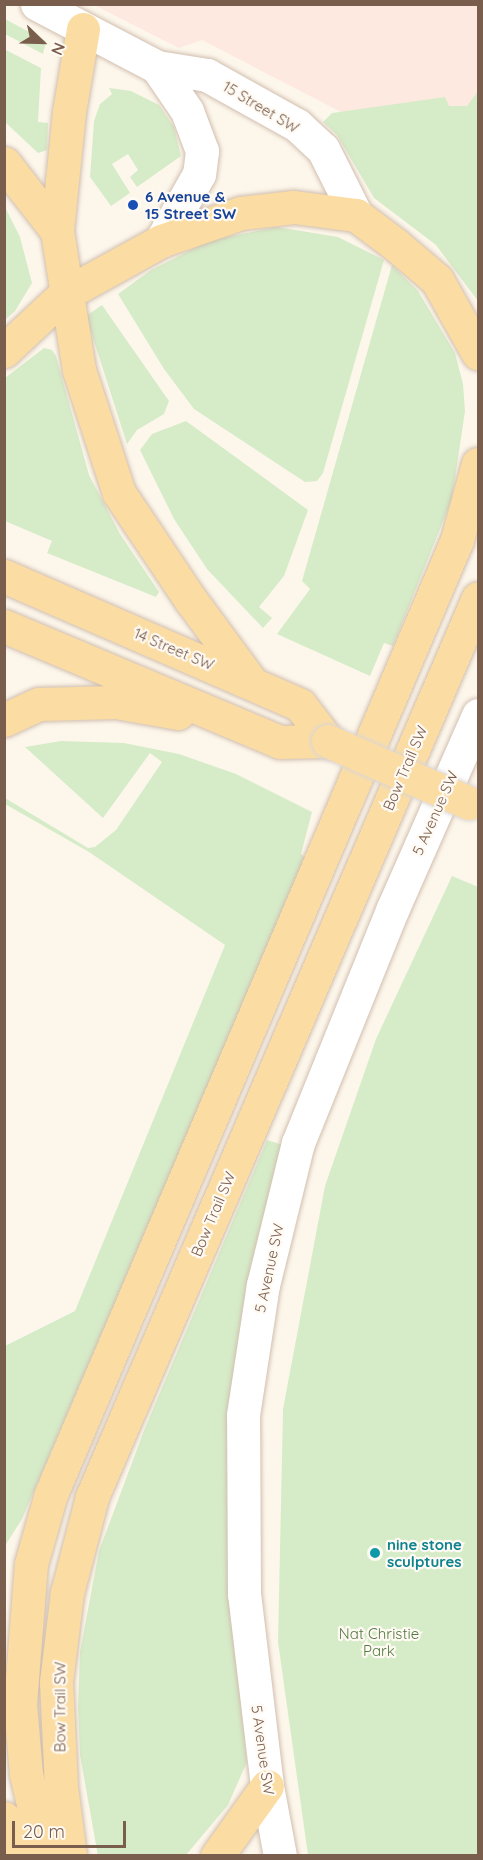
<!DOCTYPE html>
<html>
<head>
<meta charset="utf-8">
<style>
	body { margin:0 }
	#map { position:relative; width:483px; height:1860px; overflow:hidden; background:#fdf7eb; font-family:Quicksand,sans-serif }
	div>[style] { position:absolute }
	.commercial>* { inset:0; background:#fde9df }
	.green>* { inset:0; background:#d6ecc8 }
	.roads { filter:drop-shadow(0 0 2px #d1bfb0) drop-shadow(0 0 2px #d1bfb0) }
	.minor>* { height:33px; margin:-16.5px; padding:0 16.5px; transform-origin:16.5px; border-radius:16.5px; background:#fff }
	.major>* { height:33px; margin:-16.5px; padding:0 16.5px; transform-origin:16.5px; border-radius:16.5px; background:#fbdda4 }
	.bridges { filter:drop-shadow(0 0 2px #dcd5d1) drop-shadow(0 0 2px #dcd5d1) }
	.major-bridge>* { height:33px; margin:-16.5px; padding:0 16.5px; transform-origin:16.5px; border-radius:16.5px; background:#fbdda4 }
	.dots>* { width:16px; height:16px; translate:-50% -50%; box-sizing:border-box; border:3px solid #fffaf3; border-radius:50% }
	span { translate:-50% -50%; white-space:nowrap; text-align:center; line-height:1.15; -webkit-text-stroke:4.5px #fffaf3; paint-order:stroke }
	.street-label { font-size:15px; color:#7a5e4d }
	.transit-label { font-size:15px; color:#164399; font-weight:700 }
	.left { translate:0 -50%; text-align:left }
	.culture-label { font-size:15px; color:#0d838f; font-weight:700 }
	.park-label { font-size:15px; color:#517a41 }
	.frame { position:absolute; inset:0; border:6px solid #7a5e4d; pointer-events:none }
	.north { position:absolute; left:12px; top:12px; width:60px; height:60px; -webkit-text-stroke:4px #fffaf3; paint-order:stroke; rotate:113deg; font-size:16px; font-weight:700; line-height:24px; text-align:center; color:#7a5e4d }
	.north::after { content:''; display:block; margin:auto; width:21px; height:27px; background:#7a5e4d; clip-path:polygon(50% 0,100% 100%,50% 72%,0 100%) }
	.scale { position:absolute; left:12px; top:1821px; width:114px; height:27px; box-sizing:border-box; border:3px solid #7a5e4d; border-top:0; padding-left:8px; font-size:18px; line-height:21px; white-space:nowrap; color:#7a5e4d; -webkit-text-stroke:4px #fffaf3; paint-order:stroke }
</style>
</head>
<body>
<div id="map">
	<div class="commercial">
		<div style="clip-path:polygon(94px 5px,478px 5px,478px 141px,457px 172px,202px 40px,179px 48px)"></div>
	</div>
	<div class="green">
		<div style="clip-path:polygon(5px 19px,46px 41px,43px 54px,5px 34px)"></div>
		<div style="clip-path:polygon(4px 49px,41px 68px,38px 122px,48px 123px,47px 150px,38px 153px,5px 122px)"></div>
		<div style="clip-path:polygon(109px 88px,131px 91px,159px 105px,174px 127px,181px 156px,137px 187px,130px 177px,138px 170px,128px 154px,112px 164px,130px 193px,111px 206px,90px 177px,94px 121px,100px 104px,112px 94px)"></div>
		<div style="clip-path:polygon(478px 91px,478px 301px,436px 245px,374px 198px,337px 135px,323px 122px,332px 113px,445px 97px,449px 106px,467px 106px)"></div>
		<div style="clip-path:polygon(5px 207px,20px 237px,32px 283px,15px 311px,5px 320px)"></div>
		<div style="clip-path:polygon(277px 227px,338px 237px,384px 260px,323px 473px,317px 481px,305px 482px,194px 409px,164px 369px,118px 294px,151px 270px,211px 240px)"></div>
		<div style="clip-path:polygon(392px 265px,418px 291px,455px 353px,463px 384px,465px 411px,452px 499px,393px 646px,384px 643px,370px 676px,277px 634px,310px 589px,302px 581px)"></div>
		<div style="clip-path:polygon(102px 305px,169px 401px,164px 414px,137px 430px,127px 444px,86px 316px)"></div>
		<div style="clip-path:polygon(44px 348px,52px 350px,56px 356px,89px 475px,120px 534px,159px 592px,156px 597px,47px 553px,52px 541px,5px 521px,5px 378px)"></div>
		<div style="clip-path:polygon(186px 421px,308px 510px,284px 576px,259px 607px,272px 618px,263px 628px,207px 569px,174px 519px,140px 450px,152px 434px)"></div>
		<div style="clip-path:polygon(61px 741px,124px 743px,179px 754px,236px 774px,312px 812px,301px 854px,306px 858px,22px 1519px,5px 1546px,5px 1346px,75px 1311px,225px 945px,89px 852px,5px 804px,5px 798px,88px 848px,95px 847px,116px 830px,162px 762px,150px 753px,103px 818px,25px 747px)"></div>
		<div style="clip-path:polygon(452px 876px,478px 887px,478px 1855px,308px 1855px,278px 1642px,283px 1409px,325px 1186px,376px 1039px)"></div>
		<div style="clip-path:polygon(267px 1140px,286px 1146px,234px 1638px,247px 1762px,228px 1805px,186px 1855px,98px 1856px,80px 1755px,78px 1707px,80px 1652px,99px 1551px,145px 1428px)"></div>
	</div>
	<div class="roads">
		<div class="minor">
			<div style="left:37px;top:4px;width:136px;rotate:27.7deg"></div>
			<div style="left:157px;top:67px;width:51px;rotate:9.1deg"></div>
			<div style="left:207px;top:75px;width:103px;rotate:29.1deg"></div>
			<div style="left:297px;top:125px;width:35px;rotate:43deg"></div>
			<div style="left:323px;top:149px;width:74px;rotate:63.4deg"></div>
			<div style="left:157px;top:67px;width:53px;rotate:55.7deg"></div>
			<div style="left:187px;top:111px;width:43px;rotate:69.4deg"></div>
			<div style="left:202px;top:151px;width:23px;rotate:97deg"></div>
			<div style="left:199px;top:174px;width:77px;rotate:119.6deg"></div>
			<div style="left:280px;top:1856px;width:71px;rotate:-100.5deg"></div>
			<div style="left:267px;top:1786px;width:193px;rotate:-96.8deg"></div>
			<div style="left:244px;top:1594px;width:179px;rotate:-90.3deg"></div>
			<div style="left:243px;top:1415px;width:132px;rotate:-81.3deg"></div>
			<div style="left:263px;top:1285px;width:146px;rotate:-76.2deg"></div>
			<div style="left:298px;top:1143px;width:253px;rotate:-68deg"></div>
			<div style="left:393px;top:908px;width:211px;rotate:-66.2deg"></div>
		</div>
		<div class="major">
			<div style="left:83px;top:29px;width:84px;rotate:99.6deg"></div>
			<div style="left:69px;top:112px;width:120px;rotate:95.8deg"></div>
			<div style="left:57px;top:231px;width:141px;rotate:81deg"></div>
			<div style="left:79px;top:370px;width:129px;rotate:72deg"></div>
			<div style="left:119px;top:493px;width:128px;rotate:56.2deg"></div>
			<div style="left:190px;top:599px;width:104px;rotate:53.6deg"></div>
			<div style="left:4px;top:163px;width:86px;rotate:52.1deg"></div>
			<div style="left:4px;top:351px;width:83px;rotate:-43.1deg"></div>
			<div style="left:65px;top:294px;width:110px;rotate:-28.9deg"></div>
			<div style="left:161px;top:241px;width:85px;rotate:-19.3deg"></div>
			<div style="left:241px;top:213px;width:53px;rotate:-6.5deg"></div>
			<div style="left:294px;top:207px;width:63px;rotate:7.4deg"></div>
			<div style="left:356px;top:215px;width:50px;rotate:36.9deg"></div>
			<div style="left:396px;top:245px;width:54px;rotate:40.5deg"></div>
			<div style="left:437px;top:280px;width:84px;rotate:60.7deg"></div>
			<div style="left:4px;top:576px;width:323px;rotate:23.5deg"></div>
			<div style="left:300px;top:705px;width:46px;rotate:52.1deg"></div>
			<div style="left:4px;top:626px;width:299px;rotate:22.8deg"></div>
			<div style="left:280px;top:742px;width:48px;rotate:-1.2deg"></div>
			<div style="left:4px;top:720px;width:38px;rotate:-25deg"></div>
			<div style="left:39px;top:704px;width:77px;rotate:-1.5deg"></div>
			<div style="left:116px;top:702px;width:63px;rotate:10.1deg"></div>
			<div style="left:4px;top:1818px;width:40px;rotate:69.8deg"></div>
			<div style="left:45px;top:1856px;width:84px;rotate:-103deg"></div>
			<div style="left:26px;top:1774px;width:70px;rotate:-94.9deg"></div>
			<div style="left:20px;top:1704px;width:140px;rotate:-85.5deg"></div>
			<div style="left:31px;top:1564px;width:73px;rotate:-74.1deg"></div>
			<div style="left:51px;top:1494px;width:1037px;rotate:-66.95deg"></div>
			<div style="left:457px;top:540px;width:79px;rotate:-74.6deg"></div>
			<div style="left:70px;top:1856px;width:70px;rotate:-97.4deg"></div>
			<div style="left:61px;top:1787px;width:105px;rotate:-92.7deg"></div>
			<div style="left:56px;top:1682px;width:90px;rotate:-83deg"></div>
			<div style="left:67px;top:1593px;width:99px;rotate:-75.4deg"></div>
			<div style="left:92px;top:1497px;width:978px;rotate:-66.76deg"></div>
			<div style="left:217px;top:1856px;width:86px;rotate:-54.5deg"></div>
		</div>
	</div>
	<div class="bridges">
		<div class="major-bridge">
			<div style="left:328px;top:741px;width:154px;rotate:23.7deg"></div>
		</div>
	</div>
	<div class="dots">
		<div style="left:133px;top:205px;background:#1a4fb4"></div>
		<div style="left:375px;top:1553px;background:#0f9aa8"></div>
	</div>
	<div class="street-label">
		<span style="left:261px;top:107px;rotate:31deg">15 Street SW</span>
		<span style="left:174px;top:649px;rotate:23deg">14 Street SW</span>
		<span style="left:405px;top:768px;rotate:-67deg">Bow Trail SW</span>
		<span style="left:435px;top:813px;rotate:-66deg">5 Avenue SW</span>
		<span style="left:213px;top:1214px;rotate:-67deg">Bow Trail SW</span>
		<span style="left:269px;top:1268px;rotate:-78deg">5 Avenue SW</span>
		<span style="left:60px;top:1707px;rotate:-90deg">Bow Trail SW</span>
		<span style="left:263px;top:1750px;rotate:82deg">5 Avenue SW</span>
	</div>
	<div class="transit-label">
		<span class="left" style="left:145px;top:205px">6 Avenue &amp;<br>15 Street SW</span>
	</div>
	<div class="culture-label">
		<span class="left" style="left:387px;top:1553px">nine stone<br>sculptures</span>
	</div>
	<div class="park-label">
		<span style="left:379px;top:1642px">Nat Christie<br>Park</span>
	</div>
	<div class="frame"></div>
	<div class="north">N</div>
	<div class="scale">20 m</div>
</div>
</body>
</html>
